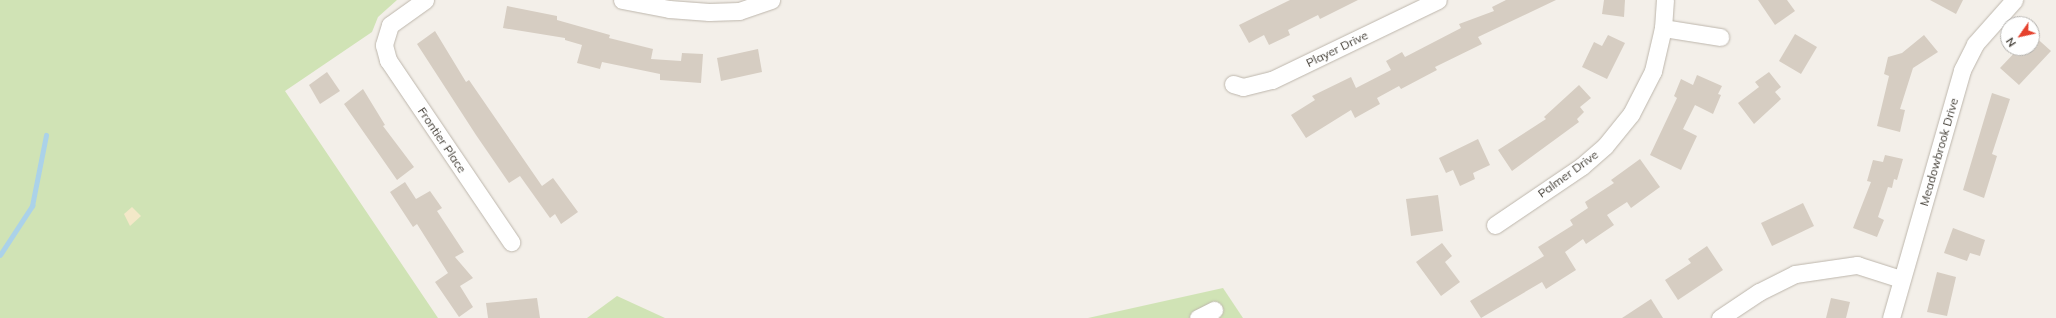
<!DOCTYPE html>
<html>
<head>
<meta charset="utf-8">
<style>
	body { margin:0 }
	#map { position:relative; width:2056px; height:318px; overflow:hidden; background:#f3efe9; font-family:Mulish,sans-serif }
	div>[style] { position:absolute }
	.green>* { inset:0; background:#d0e3b5 }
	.sand>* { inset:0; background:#f3e8c8 }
	.stream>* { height:4.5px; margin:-2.25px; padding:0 2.25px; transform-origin:2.25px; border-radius:2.25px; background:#abd2e9 }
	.building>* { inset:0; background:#d6cdc2 }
	.roads { filter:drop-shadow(0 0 1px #bdb6ac) drop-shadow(0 0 1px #bdb6ac) }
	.minor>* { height:17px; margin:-8.5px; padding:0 8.5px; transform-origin:8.5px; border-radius:8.5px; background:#fff }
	span { translate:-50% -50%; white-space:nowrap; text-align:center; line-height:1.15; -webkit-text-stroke:3px #fff; paint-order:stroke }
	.street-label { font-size:12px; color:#454038 }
	.north { position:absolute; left:2000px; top:16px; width:40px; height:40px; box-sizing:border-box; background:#fff; border:1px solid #b5b3af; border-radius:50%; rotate:236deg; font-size:11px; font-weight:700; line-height:16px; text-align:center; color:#454038 }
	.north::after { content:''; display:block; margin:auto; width:14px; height:18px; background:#e5412d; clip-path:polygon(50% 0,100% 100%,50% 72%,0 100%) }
</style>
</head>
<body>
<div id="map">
	<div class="green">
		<div style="clip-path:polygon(0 0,397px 0,378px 17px,372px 32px,285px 91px,438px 318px,0 318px)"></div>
		<div style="clip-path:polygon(1223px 288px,1243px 318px,1088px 318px)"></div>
		<div style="clip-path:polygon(617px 296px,665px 318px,587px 318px)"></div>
	</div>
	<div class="sand">
		<div style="clip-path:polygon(132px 207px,141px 216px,130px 226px,124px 214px)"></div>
	</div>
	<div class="stream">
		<div style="left:0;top:255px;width:59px;rotate:-56.9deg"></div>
		<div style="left:32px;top:206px;width:72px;rotate:-78.8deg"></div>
	</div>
	<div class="building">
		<div style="clip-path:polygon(1290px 0,1358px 0,1320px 19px,1318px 15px,1288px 30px,1290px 35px,1269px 45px,1264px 35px,1249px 43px,1239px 25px)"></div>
		<div style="clip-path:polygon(1506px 0,1556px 0,1478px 37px,1482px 44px,1435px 67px,1437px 70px,1401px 89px,1399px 86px,1377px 98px,1380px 104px,1355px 118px,1351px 110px,1306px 138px,1291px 115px,1315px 100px,1312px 96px,1351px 77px,1356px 88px,1391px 70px,1386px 61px,1402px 52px,1405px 57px,1461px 28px,1459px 24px,1494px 11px,1492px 7px)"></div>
		<div style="clip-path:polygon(1604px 0,1625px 0,1624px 17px,1602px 14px)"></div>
		<div style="clip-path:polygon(1758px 0,1787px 0,1795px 11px,1775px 25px)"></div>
		<div style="clip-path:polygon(1930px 0,1963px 0,1956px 14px)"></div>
		<div style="clip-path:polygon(507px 6px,557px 16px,557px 20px,610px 35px,609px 38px,653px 49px,651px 59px,681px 61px,682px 53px,703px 54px,701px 83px,660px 80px,660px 74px,602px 62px,600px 69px,577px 63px,582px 45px,565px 40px,565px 38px,503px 28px)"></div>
		<div style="clip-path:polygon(435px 31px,466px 82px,469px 80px,542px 186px,553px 178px,578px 212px,561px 224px,555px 214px,550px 218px,520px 176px,509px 183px,476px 135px,417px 44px)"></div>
		<div style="clip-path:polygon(1795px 34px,1817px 47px,1801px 74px,1779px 61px)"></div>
		<div style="clip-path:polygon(2032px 34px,2051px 51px,2019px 85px,2000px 68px,2019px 48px,2032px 48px)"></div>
		<div style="clip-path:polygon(1608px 35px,1625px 43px,1607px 79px,1582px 67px,1594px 42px,1602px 46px)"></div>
		<div style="clip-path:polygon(1924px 35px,1938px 52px,1913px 68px,1900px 109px,1905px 110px,1900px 132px,1877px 126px,1889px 76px,1884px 74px,1888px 57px,1902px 53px)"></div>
		<div style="clip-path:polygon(758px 49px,762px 72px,721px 81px,717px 58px)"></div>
		<div style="clip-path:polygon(327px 72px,340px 91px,320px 104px,309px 85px)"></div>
		<div style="clip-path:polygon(1769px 72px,1781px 87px,1775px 92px,1781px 99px,1754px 124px,1738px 103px,1759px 87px,1755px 82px)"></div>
		<div style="clip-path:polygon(1697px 75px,1722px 86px,1718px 94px,1721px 95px,1713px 114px,1695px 105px,1683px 129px,1697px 136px,1681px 170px,1650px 155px,1677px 98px,1674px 96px,1681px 79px,1693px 85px)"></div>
		<div style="clip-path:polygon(1579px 85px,1591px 98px,1580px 107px,1584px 112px,1577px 119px,1579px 122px,1512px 171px,1498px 150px,1546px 119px,1544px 117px)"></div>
		<div style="clip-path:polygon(363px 89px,385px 125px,383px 126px,414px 167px,397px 180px,344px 104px)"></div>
		<div style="clip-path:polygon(1992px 93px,2010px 99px,1992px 154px,1997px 156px,1984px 198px,1963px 190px)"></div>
		<div style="clip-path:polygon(1478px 139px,1490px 165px,1473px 173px,1475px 179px,1460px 186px,1453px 170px,1446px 173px,1439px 158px)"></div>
		<div style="clip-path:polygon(1885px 155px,1903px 159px,1897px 180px,1894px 179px,1892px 188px,1888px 187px,1878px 217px,1884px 220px,1877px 237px,1853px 228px,1871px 182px,1867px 181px,1873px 160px,1883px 162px)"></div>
		<div style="clip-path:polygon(1640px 159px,1660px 187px,1631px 208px,1627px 202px,1607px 215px,1614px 225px,1586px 244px,1583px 239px,1565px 252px,1576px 270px,1546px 289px,1542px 282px,1481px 318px,1470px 301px,1544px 256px,1538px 247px,1573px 225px,1570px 220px,1588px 208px,1585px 202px,1614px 183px,1611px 180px)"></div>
		<div style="clip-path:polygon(405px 182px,416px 199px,430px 191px,442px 208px,437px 211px,464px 252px,455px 257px,473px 278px,460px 286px,473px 307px,459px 317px,435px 282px,448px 273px,417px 224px,413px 227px,390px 192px)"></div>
		<div style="clip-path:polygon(1438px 195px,1443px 231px,1411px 236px,1406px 199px)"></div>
		<div style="clip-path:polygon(1803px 203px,1814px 226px,1772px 246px,1761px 223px)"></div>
		<div style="clip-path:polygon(1953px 228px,1985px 240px,1980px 256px,1970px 253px,1967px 261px,1944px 253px)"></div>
		<div style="clip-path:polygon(1442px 243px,1452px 256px,1445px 262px,1460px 282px,1441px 296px,1416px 262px)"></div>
		<div style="clip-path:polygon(1707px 246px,1723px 270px,1678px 300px,1665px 280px,1691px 263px,1688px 259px)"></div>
		<div style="clip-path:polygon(1937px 272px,1956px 277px,1947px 316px,1927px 312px)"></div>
		<div style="clip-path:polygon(537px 298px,540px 318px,488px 318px,486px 303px)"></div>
		<div style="clip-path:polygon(1831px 298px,1850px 302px,1846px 318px,1826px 318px)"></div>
		<div style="clip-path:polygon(1651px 299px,1663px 318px,1622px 318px)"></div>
	</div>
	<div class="roads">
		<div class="minor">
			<div style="left:425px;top:0;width:43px;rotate:144.5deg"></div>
			<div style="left:390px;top:25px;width:21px;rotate:107deg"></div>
			<div style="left:384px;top:45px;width:16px;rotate:75deg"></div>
			<div style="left:388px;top:60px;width:220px;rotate:55.9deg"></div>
			<div style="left:622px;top:0;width:48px;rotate:10.8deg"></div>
			<div style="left:669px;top:9px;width:40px;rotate:4.3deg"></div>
			<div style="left:709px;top:12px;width:30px;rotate:-2deg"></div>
			<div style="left:739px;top:11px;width:34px;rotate:-19deg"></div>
			<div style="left:1663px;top:28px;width:58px;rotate:9deg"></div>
			<div style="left:1233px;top:84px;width:10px;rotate:17deg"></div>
			<div style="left:1243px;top:87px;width:30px;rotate:-14deg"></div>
			<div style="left:1272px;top:80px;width:184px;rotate:-25.7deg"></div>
			<div style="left:1495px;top:225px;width:105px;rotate:-34.1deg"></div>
			<div style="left:1582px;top:166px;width:30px;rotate:-41deg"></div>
			<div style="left:1605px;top:146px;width:41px;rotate:-50.9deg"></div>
			<div style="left:1631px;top:114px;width:48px;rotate:-62.9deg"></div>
			<div style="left:1653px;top:71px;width:44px;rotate:-76.9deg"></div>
			<div style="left:1663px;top:28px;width:28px;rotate:-86deg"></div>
			<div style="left:1198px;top:318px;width:18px;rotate:-27deg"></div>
			<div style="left:1720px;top:318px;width:47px;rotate:-33.7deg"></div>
			<div style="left:1759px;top:292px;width:40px;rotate:-26.6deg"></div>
			<div style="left:1795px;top:274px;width:63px;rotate:-8.3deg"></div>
			<div style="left:1857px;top:265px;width:46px;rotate:17.7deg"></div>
			<div style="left:1891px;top:318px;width:258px;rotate:-74deg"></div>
			<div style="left:1962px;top:70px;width:29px;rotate:-63deg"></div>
			<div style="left:1975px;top:44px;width:59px;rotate:-48.4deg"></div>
		</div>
	</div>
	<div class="street-label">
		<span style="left:1337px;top:49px;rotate:-26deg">Player Drive</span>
		<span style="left:442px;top:140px;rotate:56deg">Frontier Place</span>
		<span style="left:1939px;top:152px;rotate:-74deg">Meadowbrook Drive</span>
		<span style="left:1568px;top:174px;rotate:-36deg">Palmer Drive</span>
	</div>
	<div class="north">N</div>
</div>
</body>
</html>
